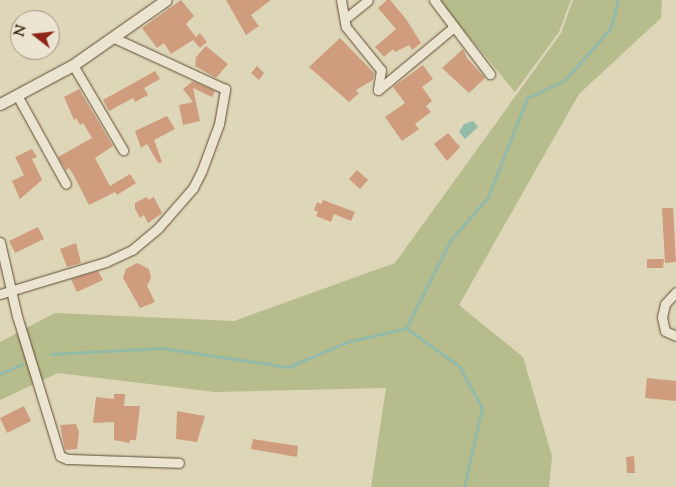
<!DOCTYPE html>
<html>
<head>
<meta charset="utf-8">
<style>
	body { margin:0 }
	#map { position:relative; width:676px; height:487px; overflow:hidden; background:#ded6b8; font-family:"Sorts Mill Goudy",serif }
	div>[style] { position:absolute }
	.green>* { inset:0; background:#b6bc8b }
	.water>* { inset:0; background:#94baaa }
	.stream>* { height:3px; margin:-1.5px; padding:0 1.5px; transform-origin:1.5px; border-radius:1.5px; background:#94baaa }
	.building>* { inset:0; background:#cf9d7e }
	.roads { filter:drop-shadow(0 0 1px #5f4b31) drop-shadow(0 0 1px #5f4b31) }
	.minor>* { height:9px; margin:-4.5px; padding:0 4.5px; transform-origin:4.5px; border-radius:4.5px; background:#eae4d1 }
	.tertiary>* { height:11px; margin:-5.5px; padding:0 5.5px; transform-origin:5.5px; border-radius:5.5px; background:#eae4d1 }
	span { translate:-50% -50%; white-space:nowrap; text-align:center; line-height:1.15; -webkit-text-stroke:4px #eae4d1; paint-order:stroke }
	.north { position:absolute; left:10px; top:10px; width:50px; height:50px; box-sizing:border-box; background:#eae4d1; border:1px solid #a2947f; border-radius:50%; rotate:286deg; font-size:14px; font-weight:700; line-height:20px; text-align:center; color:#351d04 }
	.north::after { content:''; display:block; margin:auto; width:18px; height:22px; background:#8f2418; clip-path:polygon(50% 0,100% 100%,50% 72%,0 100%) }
</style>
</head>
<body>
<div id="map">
	<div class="green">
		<div style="clip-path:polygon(442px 0,571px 0,559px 32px,515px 92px,440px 2px)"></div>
		<div style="clip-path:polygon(573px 0,662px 0,661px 18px,579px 94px,459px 305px,523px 357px,552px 456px,549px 487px,371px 487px,386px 388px,215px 392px,58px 373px,0 400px,0 342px,55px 313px,234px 321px,395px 263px,561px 33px)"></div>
	</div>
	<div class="water">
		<div style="clip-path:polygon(473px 121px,478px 127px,465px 139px,459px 132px,464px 124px)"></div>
	</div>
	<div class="stream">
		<div style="left:51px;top:354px;width:111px;rotate:-3.1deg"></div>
		<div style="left:162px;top:348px;width:127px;rotate:8.6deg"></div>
		<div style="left:288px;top:367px;width:64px;rotate:-23deg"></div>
		<div style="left:347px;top:342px;width:61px;rotate:-13.3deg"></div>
		<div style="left:0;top:374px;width:24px;rotate:-24deg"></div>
		<div style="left:464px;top:487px;width:81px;rotate:-77.2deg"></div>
		<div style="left:482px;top:408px;width:48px;rotate:-118.7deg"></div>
		<div style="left:459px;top:366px;width:65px;rotate:-144.4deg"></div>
		<div style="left:406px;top:328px;width:97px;rotate:-63.2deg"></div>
		<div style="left:450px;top:241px;width:58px;rotate:-49.2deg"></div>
		<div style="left:488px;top:197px;width:106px;rotate:-68.5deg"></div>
		<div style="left:527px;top:98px;width:42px;rotate:-25.3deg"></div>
		<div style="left:565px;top:80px;width:68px;rotate:-48.6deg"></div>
		<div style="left:610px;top:29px;width:30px;rotate:-75deg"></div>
	</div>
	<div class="building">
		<div style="clip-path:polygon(181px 0,194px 16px,186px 24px,196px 37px,200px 33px,207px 42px,200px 48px,193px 40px,171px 54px,164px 43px,157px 48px,142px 28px)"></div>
		<div style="clip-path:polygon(226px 0,271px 0,251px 15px,259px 26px,246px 35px)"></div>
		<div style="clip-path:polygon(387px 0,390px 0,406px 19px,421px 43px,412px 50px,409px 45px,395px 52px,393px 49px,384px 57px,375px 47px,396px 29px,378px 8px)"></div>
		<div style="clip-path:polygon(340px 38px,374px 73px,373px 80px,356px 90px,359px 93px,349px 102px,309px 67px)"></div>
		<div style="clip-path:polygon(206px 46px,228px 64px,216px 78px,195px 66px,196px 57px)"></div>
		<div style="clip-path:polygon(463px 49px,467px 58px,485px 78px,469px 93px,442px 68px)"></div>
		<div style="clip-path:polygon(423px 65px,433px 79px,422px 87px,432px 101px,426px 106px,431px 112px,415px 124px,419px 129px,402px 141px,385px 117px,405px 103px,393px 87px)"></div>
		<div style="clip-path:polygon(257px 66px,264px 73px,259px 80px,251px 73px)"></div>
		<div style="clip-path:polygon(155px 71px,160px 79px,144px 88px,148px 95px,135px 102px,133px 98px,109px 111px,103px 100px)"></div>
		<div style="clip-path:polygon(193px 81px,215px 91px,212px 97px,193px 88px,200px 121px,183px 125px,179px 105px,193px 102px,183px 89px)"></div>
		<div style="clip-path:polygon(79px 89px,113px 146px,95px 158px,110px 186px,130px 174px,136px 183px,117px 195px,115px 192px,89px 205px,74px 176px,69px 168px,66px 170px,58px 157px,92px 138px,83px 123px,80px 125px,76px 118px,74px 120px,64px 97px)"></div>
		<div style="clip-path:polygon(167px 116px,175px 129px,154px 140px,162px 162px,158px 163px,147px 144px,141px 148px,135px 131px)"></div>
		<div style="clip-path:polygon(448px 133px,460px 147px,447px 161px,434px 144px)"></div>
		<div style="clip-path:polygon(32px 149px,37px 157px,32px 159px,42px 180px,20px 199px,12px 181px,24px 175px,15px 157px)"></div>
		<div style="clip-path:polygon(357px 170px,368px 180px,360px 189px,349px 179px)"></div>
		<div style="clip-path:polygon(147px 197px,148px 200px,154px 197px,162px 213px,148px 223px,144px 215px,140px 218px,135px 209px,135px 203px)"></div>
		<div style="clip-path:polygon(323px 200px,355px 212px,351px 221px,334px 214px,331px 222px,316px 216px,318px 212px,314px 210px,317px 202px,321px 204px)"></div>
		<div style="clip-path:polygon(662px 208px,673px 208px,676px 262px,665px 263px)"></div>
		<div style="clip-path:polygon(38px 227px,44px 239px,15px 253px,9px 241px)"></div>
		<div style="clip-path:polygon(76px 243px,81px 263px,67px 267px,60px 249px)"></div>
		<div style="clip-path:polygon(647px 259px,664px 259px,663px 268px,647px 268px)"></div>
		<div style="clip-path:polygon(137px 263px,149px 269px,151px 278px,147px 286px,155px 302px,140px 308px,123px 278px,126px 269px)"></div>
		<div style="clip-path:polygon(98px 271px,103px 280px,77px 292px,71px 279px)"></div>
		<div style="clip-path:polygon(647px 378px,676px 381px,676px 401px,645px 398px)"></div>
		<div style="clip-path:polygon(114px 394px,125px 394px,124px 406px,140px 406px,136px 440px,130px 440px,130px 443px,114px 440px,114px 422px,93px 423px,96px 397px,114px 399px)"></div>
		<div style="clip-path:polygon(24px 406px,31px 421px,7px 433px,0 418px)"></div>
		<div style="clip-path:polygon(177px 411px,205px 416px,197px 442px,176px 439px)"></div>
		<div style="clip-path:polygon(76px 424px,79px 432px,77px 449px,65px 450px,60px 425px)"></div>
		<div style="clip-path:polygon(253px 439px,298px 446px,297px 457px,251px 449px)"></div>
		<div style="clip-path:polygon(634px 456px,635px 473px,627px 473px,626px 457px)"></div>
	</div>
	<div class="roads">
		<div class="minor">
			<div style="left:341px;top:0;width:27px;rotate:80deg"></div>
			<div style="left:346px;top:27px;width:55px;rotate:50.9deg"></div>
			<div style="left:381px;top:70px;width:20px;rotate:99deg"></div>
			<div style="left:434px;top:0;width:93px;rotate:52.9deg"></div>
			<div style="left:346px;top:18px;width:28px;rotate:-39deg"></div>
			<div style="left:73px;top:65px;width:99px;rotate:59.5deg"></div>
			<div style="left:378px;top:90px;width:99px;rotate:-39.7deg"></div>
			<div style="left:18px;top:97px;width:99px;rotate:61.1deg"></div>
			<div style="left:0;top:242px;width:76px;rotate:77.1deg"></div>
			<div style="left:17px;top:316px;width:146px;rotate:72.9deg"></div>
			<div style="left:60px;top:456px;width:8px;rotate:23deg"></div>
			<div style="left:67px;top:459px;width:112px;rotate:2deg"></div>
			<div style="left:676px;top:292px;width:16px;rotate:133deg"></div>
			<div style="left:665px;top:304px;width:13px;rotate:103deg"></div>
			<div style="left:662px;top:317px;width:14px;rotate:78deg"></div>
			<div style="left:665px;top:331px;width:12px;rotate:24deg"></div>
			<div style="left:0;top:294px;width:111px;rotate:-16.8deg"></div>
			<div style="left:106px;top:262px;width:29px;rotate:-25deg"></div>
			<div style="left:132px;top:250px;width:35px;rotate:-40deg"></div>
			<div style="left:159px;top:227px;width:52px;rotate:-48.9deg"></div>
			<div style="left:193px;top:188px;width:20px;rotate:-63deg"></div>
			<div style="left:202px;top:170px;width:49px;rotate:-69.7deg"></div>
			<div style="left:219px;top:124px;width:36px;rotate:-80deg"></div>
			<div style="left:225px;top:89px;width:124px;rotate:-155.3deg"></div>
		</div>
		<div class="tertiary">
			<div style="left:0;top:104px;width:83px;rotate:-28.1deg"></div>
			<div style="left:73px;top:65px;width:113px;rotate:-35deg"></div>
		</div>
	</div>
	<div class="north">N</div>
</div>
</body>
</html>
